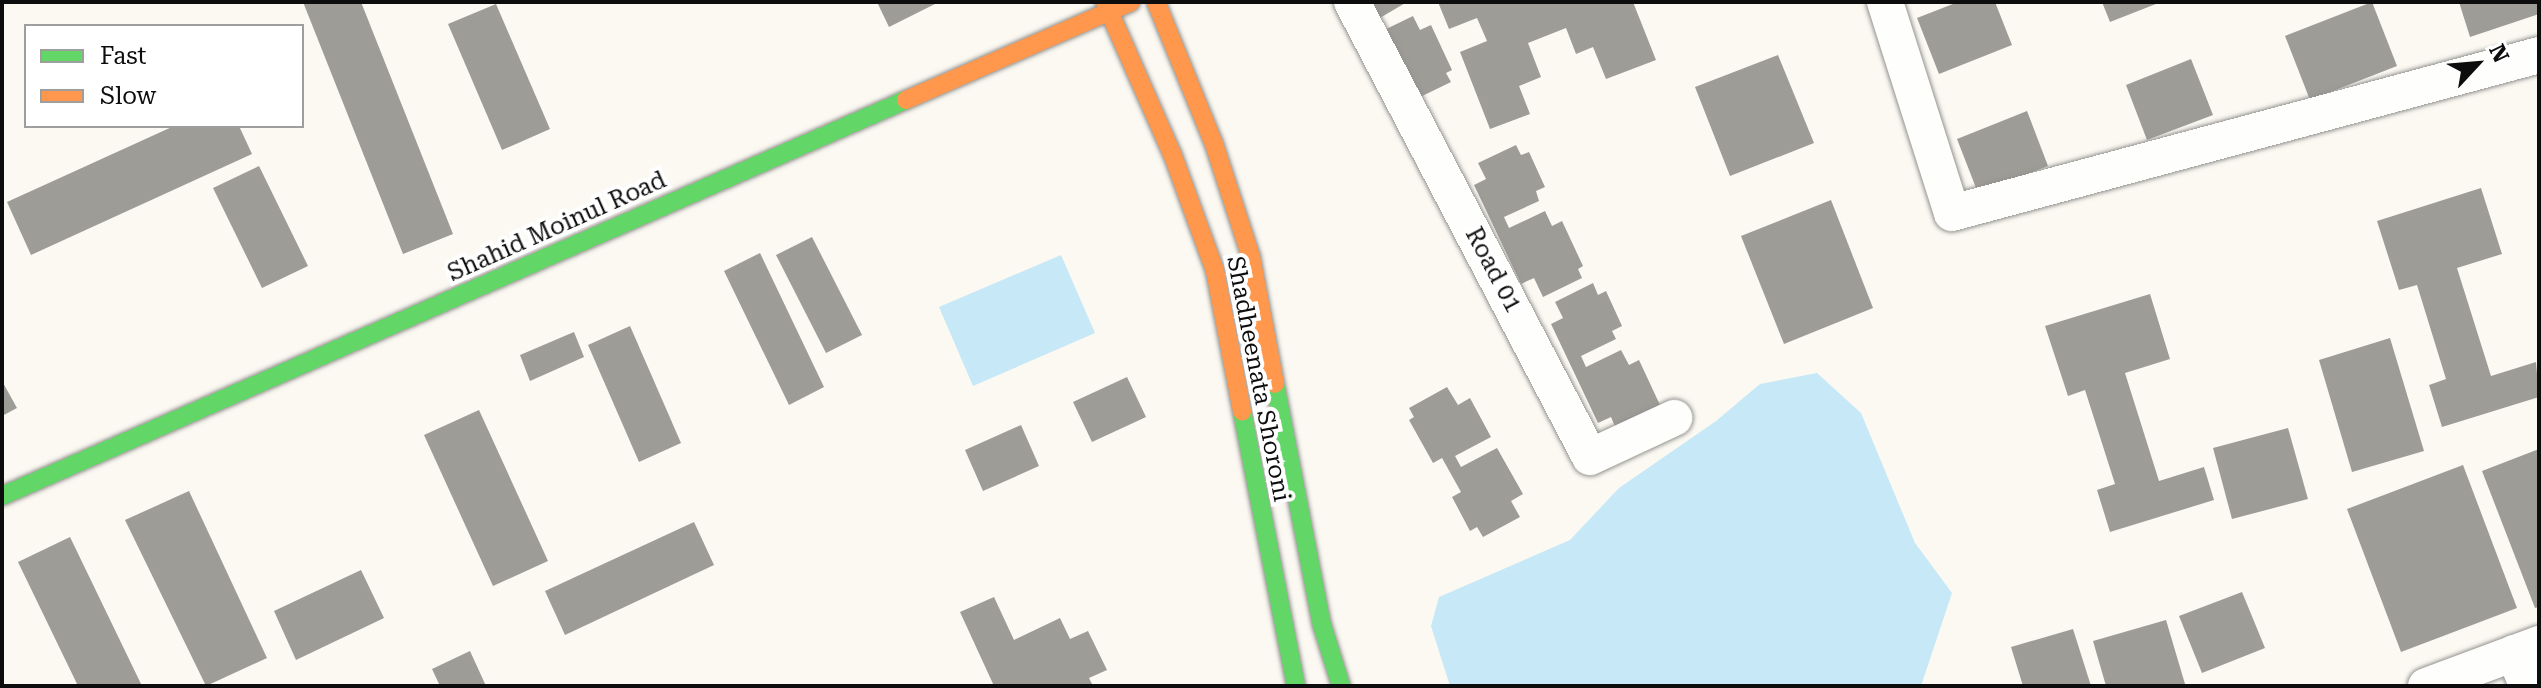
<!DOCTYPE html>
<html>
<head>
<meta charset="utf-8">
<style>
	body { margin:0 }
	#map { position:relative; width:2541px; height:688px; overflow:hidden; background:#fbf9f2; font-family:"Roboto Serif",serif }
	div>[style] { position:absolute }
	.water>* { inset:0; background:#c6e8f7 }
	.building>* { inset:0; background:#9e9c97 }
	.roads { filter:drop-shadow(0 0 2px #949390) drop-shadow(0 0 2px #949390) }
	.street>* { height:36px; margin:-18px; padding:0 18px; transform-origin:18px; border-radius:18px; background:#fefefd }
	.fast>* { height:18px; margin:-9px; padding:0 9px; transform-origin:9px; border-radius:9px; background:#63d668 }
	.slow>* { height:18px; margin:-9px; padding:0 9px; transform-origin:9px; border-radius:9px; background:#ff974d }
	span { translate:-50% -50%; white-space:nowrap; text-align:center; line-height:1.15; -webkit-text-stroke:8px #fff; paint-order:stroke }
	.street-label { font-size:24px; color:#0d0d0d }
	.frame { position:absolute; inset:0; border:4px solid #0d0d0d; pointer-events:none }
	.legend { position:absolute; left:24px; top:24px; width:280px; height:104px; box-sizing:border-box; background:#fff; border:2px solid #9e9e9e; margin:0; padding:10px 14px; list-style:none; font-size:24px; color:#0d0d0d }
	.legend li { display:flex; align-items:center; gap:16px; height:40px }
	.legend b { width:40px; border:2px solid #9e9e9e }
	.north { position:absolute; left:2437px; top:24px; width:80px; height:80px; -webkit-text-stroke:6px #fff; paint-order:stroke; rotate:64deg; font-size:22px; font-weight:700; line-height:32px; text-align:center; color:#0d0d0d }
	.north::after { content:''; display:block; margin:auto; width:28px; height:36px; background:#0d0d0d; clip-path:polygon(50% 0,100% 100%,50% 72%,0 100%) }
</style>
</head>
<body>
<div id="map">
	<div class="water">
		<div style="clip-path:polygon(1061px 255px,1095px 333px,973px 386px,939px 307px)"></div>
		<div style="clip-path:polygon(1817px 373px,1861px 413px,1915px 543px,1952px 593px,1921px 686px,1450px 686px,1431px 626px,1439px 597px,1570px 540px,1619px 488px,1716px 421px,1760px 384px)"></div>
	</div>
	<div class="building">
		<div style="clip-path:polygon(303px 2px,361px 2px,453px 234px,403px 254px)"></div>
		<div style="clip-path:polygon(877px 2px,939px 2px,889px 27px)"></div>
		<div style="clip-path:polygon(1348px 2px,1407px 2px,1373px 22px,1378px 33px,1413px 16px,1420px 30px,1431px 25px,1452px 70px,1446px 73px,1451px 82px,1412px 101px)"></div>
		<div style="clip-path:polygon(1438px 2px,1633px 2px,1656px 60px,1606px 79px,1593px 47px,1576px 54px,1566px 28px,1528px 43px,1541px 77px,1519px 86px,1530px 114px,1490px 129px,1460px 52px,1487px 41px,1477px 18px,1449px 29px)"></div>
		<div style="clip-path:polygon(1958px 2px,1995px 2px,2012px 45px,1939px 74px,1917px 18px)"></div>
		<div style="clip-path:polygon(2102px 2px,2161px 2px,2110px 22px)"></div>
		<div style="clip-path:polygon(2372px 2px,2397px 66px,2310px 100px,2285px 36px)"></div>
		<div style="clip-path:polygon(2459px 2px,2539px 2px,2539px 14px,2470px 37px)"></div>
		<div style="clip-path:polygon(496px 4px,550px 129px,502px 150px,448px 24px)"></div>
		<div style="clip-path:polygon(1778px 55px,1814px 143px,1730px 176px,1695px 87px)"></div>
		<div style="clip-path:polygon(2191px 59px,2213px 115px,2147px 140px,2126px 85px)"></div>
		<div style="clip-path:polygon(2027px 111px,2048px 166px,1978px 193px,1957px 139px)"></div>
		<div style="clip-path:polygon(174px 126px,239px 126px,252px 154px,31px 255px,7px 202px)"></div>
		<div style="clip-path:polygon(1516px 145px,1521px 155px,1529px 152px,1545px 187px,1536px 191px,1539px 201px,1504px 217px,1509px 228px,1545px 211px,1552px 226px,1562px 221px,1583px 266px,1578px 269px,1582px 278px,1543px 297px,1534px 278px,1521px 284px,1474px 185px,1486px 179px,1478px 163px)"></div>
		<div style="clip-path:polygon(259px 166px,308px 266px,262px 288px,213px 188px)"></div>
		<div style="clip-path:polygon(2481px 188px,2502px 254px,2457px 268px,2491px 376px,2536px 362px,2539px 397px,2442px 427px,2429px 385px,2446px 379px,2417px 285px,2399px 290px,2377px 221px)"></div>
		<div style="clip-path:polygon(1831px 200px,1873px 308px,1784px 344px,1741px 236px)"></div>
		<div style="clip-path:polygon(812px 237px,862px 335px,826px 353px,776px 255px)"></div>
		<div style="clip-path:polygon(760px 253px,824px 387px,789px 405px,724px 271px)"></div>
		<div style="clip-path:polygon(1593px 283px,1598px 295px,1606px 291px,1622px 326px,1612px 331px,1616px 339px,1581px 356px,1586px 367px,1621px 350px,1629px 365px,1639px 360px,1660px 405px,1619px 436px,1611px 417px,1598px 423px,1551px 324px,1563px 318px,1555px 302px)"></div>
		<div style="clip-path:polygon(2150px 294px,2170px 359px,2125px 373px,2159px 481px,2204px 467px,2214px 500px,2110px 532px,2097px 490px,2115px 484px,2085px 390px,2068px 396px,2045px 326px)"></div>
		<div style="clip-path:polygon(630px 326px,681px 443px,639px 462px,588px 345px)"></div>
		<div style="clip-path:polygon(574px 332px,584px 357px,530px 381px,520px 355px)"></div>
		<div style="clip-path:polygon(2390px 338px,2424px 451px,2352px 472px,2319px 360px)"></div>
		<div style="clip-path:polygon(1127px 377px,1146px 417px,1092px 442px,1073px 402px)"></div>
		<div style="clip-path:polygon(2px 381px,17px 408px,2px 416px)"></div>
		<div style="clip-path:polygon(1447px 387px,1458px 405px,1470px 398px,1491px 437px,1455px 456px,1461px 467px,1497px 448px,1523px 494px,1511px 501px,1520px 517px,1483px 537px,1477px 527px,1470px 531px,1452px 497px,1461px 492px,1442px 458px,1433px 463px,1409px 420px,1414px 417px,1409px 408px)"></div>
		<div style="clip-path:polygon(479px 410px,548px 561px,493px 586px,424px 435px)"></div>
		<div style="clip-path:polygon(1021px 425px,1039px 466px,983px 491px,965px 450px)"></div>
		<div style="clip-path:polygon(2288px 428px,2308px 499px,2232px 519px,2213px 448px)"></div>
		<div style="clip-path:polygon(2539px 449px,2539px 607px,2535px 608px,2482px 471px)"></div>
		<div style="clip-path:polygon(2463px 465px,2517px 608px,2401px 652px,2347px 509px)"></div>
		<div style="clip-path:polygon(189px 491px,267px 658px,206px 686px,125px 520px)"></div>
		<div style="clip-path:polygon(694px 522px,714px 565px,565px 635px,545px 591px)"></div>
		<div style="clip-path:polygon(70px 537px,142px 686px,78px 686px,18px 562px)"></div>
		<div style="clip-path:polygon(361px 570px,384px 618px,296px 660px,274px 611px)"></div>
		<div style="clip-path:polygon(2242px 592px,2265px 648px,2202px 673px,2179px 616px)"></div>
		<div style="clip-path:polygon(994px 597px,1014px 640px,1060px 618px,1070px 639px,1088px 631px,1107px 670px,1089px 678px,1093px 686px,994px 686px,960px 612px)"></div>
		<div style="clip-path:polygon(2166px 620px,2185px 684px,2106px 686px,2093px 641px)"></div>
		<div style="clip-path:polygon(2073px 629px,2091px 686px,2023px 686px,2011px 647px)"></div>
		<div style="clip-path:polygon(470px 651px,486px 686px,440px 686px,432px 669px)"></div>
	</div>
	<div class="roads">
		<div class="street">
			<div style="left:1352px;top:2px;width:513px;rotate:62.39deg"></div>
			<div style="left:1590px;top:457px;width:93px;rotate:-24.9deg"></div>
			<div style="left:1885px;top:2px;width:221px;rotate:72.4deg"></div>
			<div style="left:1952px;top:213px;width:608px;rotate:-15.06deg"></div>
			<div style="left:2514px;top:653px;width:35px;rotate:68deg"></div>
			<div style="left:2426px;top:686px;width:121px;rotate:-20.4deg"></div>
		</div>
		<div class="fast">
			<div style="left:1275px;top:384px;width:246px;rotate:79deg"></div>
			<div style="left:1322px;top:625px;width:64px;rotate:72.7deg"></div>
			<div style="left:1242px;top:411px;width:280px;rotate:78.9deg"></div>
			<div style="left:2px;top:496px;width:987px;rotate:-23.66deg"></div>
		</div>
		<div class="slow">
			<div style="left:1105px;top:2px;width:168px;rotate:66.2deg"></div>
			<div style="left:1173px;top:156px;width:122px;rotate:69.9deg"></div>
			<div style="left:1215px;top:271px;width:143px;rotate:79.1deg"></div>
			<div style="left:1156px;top:2px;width:153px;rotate:67.8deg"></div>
			<div style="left:1214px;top:144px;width:119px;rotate:71.9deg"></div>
			<div style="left:1251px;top:257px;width:129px;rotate:79.3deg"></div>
			<div style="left:906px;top:100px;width:245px;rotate:-23.5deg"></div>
		</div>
	</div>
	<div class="street-label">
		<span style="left:557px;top:227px;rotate:-24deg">Shahid Moinul Road</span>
		<span style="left:1493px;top:270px;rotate:62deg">Road 01</span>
		<span style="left:1258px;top:379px;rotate:79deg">Shadheenata Shoroni</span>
	</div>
	<div class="frame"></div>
	<ul class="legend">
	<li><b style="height:10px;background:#63d668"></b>Fast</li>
	<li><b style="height:10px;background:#ff974d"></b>Slow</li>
	</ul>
	<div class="north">N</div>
</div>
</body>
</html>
